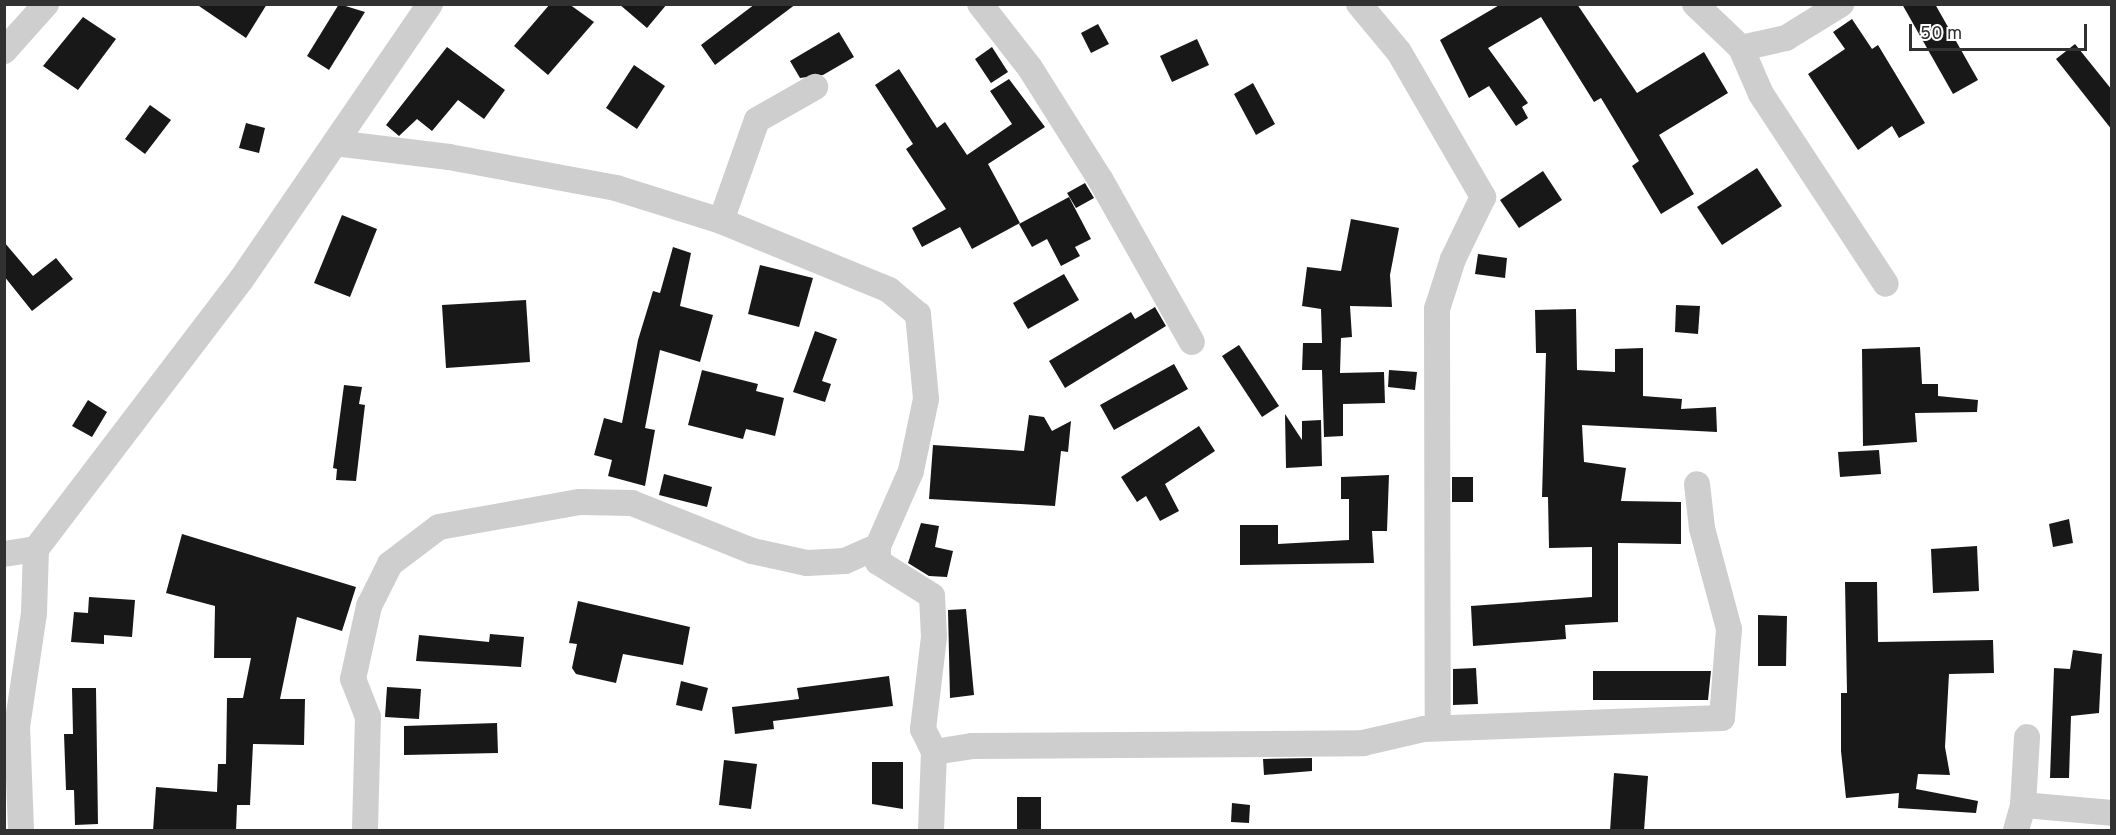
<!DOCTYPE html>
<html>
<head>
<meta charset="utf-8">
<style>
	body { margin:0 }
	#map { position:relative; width:2116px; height:835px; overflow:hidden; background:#fff; font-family:Overpass,sans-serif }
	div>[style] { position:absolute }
	.building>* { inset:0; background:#181818 }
	.minor>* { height:26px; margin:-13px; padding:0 13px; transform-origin:13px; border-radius:13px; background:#cecece }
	span { translate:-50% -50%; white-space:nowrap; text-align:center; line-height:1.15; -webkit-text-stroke:6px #fff; paint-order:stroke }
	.frame { position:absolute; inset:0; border:6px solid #313131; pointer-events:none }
	.scale { position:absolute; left:1909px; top:24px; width:178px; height:27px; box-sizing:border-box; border:3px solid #313131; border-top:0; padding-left:8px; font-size:18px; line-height:21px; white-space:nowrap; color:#313131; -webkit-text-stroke:4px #fff; paint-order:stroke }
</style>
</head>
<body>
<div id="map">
	<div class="building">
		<div style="clip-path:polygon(196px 4px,267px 4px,246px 38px)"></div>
		<div style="clip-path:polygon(339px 4px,365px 12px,329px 70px,307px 56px)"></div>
		<div style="clip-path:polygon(550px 4px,569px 4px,594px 22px,548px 75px,514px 46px)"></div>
		<div style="clip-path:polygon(619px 4px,667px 4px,647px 28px)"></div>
		<div style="clip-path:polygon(755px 4px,796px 4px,715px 65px,701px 45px)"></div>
		<div style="clip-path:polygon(1501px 4px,1577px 4px,1637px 93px,1704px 52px,1728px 93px,1659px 135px,1694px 194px,1661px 214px,1632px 166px,1639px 161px,1601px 98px,1594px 102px,1541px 17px,1488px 48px,1528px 103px,1522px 107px,1528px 118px,1516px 126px,1489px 86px,1469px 98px,1440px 40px)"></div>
		<div style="clip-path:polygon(1902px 4px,1935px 4px,1978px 80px,1953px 94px)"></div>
		<div style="clip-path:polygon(83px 17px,116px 39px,78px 90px,43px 66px)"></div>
		<div style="clip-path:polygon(1852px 19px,1872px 49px,1878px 45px,1925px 123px,1899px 138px,1892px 126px,1858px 150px,1808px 74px,1845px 49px,1833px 32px)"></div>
		<div style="clip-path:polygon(1098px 24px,1109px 44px,1091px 53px,1081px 33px)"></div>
		<div style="clip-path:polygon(839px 32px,854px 57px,823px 75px,800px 78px,790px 61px)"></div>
		<div style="clip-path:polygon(1197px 39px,1209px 65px,1172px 82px,1160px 56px)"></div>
		<div style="clip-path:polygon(2075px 44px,2112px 90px,2112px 130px,2056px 59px)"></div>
		<div style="clip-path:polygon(447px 47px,505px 90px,484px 119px,458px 100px,432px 131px,417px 119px,399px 136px,386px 125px)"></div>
		<div style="clip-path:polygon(992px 47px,1008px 72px,991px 83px,975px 59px)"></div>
		<div style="clip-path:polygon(634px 65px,665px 86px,637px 129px,606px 108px)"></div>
		<div style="clip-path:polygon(899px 69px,937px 128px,945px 122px,967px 155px,1012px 124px,990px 91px,1009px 79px,1045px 127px,988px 164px,1020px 223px,972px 249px,960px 227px,922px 247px,912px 228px,946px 209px,906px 149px,913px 144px,875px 85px)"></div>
		<div style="clip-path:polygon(1253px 83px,1275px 124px,1256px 135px,1234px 94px)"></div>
		<div style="clip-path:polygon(150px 105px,171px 120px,145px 154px,125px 139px)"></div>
		<div style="clip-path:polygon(246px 123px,265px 128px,259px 153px,239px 148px)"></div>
		<div style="clip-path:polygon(1757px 168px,1782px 206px,1722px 245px,1697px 207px)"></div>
		<div style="clip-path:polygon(1543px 171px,1562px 200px,1519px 228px,1500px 200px)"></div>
		<div style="clip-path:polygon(1085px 183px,1094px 198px,1076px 208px,1067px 193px)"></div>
		<div style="clip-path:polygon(1069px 197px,1091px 239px,1075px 247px,1080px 256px,1061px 266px,1047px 239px,1032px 247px,1019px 224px)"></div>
		<div style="clip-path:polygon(342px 215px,377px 229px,350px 297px,314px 283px)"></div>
		<div style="clip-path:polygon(1351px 219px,1399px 228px,1390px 275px,1392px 307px,1350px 306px,1352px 337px,1341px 338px,1340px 373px,1384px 372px,1385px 403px,1343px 404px,1343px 436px,1324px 437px,1322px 370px,1302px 370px,1303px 343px,1322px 343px,1321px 309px,1302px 306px,1307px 267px,1341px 271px)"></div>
		<div style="clip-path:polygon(4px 242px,33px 276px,56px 258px,73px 279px,32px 311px,4px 276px)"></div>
		<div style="clip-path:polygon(673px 247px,691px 253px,680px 306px,713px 315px,700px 362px,660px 350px,645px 428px,655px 430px,645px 486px,608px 476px,612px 460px,594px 455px,604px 418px,622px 423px,638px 340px,653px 291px,660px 293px)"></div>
		<div style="clip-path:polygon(1478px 254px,1507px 258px,1505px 278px,1475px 274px)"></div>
		<div style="clip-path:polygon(760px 265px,813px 278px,799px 327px,748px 314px)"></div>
		<div style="clip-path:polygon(1064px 274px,1079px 300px,1028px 329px,1013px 303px)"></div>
		<div style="clip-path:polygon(526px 300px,530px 362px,446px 368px,442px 305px)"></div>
		<div style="clip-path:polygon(1676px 305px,1700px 306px,1698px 334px,1675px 332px)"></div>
		<div style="clip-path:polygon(1155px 307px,1166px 326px,1065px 388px,1049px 361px,1131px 312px,1135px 319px)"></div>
		<div style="clip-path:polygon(1576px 309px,1577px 370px,1615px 372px,1615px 349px,1643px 348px,1643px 396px,1682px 399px,1681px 409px,1716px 407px,1717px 432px,1582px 425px,1584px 462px,1626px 468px,1621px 501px,1681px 502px,1681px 544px,1618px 543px,1618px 622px,1565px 625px,1566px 639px,1473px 646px,1471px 606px,1592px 597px,1592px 547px,1549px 548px,1548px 497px,1542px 497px,1546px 353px,1536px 353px,1535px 310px)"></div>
		<div style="clip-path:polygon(815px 331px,837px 339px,822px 381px,831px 384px,825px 402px,793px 392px)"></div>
		<div style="clip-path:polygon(1239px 345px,1279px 406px,1262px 417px,1222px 356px)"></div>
		<div style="clip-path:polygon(1920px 347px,1922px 384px,1938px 384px,1938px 396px,1978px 400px,1977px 412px,1915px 413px,1917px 442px,1863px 446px,1862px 349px)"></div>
		<div style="clip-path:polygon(1174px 364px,1188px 389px,1114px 430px,1100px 405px)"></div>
		<div style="clip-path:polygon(702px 370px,758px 384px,756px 391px,784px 398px,775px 436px,746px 429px,743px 439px,688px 425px)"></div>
		<div style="clip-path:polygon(1389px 370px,1417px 372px,1415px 390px,1388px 387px)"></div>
		<div style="clip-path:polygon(344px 385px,362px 387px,359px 404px,365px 405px,356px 481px,336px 480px,337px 469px,333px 468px)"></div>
		<div style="clip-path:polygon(88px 400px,107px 412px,92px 437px,72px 426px)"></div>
		<div style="clip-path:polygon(1285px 414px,1302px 440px,1302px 421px,1321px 420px,1322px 466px,1286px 468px)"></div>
		<div style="clip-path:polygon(1029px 415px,1044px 417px,1052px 431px,1071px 421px,1068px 452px,1061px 451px,1055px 506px,929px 499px,933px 445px,1024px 451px)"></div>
		<div style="clip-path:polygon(1199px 426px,1215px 451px,1165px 484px,1179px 511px,1160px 521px,1146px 496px,1137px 502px,1121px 477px)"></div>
		<div style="clip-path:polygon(1879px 450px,1881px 474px,1840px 477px,1838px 452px)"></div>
		<div style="clip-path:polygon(664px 474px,712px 487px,707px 507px,659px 495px)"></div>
		<div style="clip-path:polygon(1389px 475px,1387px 531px,1372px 531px,1374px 563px,1240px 565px,1240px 525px,1278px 525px,1278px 544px,1349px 540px,1349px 499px,1341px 499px,1341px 477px)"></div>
		<div style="clip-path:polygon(1452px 477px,1473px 477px,1473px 502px,1452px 502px)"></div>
		<div style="clip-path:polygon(2069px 519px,2073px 543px,2053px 547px,2049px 524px)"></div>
		<div style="clip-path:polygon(921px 523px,939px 526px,935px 547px,953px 551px,947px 577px,929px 576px,908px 563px)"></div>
		<div style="clip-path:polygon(182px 534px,356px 587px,342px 631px,297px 617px,280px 699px,305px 699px,304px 745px,253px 744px,250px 805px,237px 805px,236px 831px,153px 831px,156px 787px,217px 792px,218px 764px,226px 764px,227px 698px,243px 698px,251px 658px,214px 658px,215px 606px,166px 593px)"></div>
		<div style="clip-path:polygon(1977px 546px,1979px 591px,1933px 593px,1931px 549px)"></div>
		<div style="clip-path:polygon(1845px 582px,1877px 582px,1878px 642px,1993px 640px,1994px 673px,1949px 674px,1945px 747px,1950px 775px,1918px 774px,1916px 789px,1978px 801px,1976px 813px,1898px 808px,1899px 793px,1846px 798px,1841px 751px,1841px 693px,1847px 693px)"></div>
		<div style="clip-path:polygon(89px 597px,135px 600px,132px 637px,104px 635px,104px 644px,71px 642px,74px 612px,88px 613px)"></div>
		<div style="clip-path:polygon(578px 601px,690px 627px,683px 665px,623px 654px,616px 683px,576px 674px,572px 668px,577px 644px,569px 643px)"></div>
		<div style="clip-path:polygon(966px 609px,974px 695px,950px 698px,948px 610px)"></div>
		<div style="clip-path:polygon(1758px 615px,1787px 616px,1786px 666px,1758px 666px)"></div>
		<div style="clip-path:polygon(490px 634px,524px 637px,521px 667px,416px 661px,419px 635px,489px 642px)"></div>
		<div style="clip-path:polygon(2073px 650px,2102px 654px,2099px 713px,2071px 716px,2069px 778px,2050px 778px,2054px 668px,2070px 669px)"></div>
		<div style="clip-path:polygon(1476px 668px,1478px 704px,1453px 705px,1453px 669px)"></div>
		<div style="clip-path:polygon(1593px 671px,1711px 671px,1708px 700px,1593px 700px)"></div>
		<div style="clip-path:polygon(889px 676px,893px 706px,773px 721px,774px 729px,735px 734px,732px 707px,799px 699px,797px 688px)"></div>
		<div style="clip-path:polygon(681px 681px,708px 688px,702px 711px,676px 705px)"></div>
		<div style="clip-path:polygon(387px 687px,421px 689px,419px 719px,385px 717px)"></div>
		<div style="clip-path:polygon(72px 688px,96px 688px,98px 824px,75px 825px,74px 790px,66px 790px,64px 734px,73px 734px)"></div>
		<div style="clip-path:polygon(497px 723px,498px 753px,404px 755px,404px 726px)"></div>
		<div style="clip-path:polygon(1312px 758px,1312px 771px,1264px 775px,1263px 759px)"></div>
		<div style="clip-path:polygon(724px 760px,757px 764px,751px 809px,719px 805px)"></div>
		<div style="clip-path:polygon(872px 762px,903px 762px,903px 809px,872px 804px)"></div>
		<div style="clip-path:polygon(1614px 773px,1648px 776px,1644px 831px,1610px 831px)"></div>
		<div style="clip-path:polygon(1017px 797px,1041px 797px,1041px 831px,1017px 831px)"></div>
		<div style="clip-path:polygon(1232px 803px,1250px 805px,1249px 823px,1231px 822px)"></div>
	</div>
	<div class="minor">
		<div style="left:980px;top:4px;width:81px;rotate:52deg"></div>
		<div style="left:1030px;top:68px;width:131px;rotate:57.8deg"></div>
		<div style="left:1100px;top:179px;width:187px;rotate:60.6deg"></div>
		<div style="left:1359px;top:4px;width:62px;rotate:50.2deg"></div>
		<div style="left:1399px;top:52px;width:168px;rotate:59.9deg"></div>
		<div style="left:1483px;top:197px;width:69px;rotate:115.8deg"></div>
		<div style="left:1453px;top:259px;width:52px;rotate:107.7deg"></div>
		<div style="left:1437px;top:309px;width:419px;rotate:89.9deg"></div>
		<div style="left:1695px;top:4px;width:64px;rotate:43.7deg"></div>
		<div style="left:1741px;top:48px;width:50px;rotate:66.5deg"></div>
		<div style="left:1761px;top:94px;width:227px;rotate:56.7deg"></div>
		<div style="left:1741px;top:48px;width:46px;rotate:-12.5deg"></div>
		<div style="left:1786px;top:38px;width:65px;rotate:-31.7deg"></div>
		<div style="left:4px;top:51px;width:63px;rotate:-48.2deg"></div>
		<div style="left:335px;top:143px;width:115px;rotate:7deg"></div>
		<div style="left:449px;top:157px;width:170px;rotate:10.5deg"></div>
		<div style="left:616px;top:188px;width:110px;rotate:17.4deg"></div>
		<div style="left:721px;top:221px;width:182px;rotate:22.3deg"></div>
		<div style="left:889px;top:290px;width:38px;rotate:40deg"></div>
		<div style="left:918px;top:314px;width:85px;rotate:84.6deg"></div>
		<div style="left:926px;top:399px;width:74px;rotate:101.8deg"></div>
		<div style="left:911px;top:471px;width:82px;rotate:113.7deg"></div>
		<div style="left:878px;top:546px;width:16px;rotate:90deg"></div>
		<div style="left:878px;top:562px;width:64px;rotate:32.2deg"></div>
		<div style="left:932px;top:596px;width:41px;rotate:87.2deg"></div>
		<div style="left:934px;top:637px;width:93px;rotate:96.8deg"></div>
		<div style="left:923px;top:729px;width:25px;rotate:64deg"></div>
		<div style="left:721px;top:221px;width:107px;rotate:-70.4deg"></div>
		<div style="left:757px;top:120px;width:67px;rotate:-29.6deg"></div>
		<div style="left:4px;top:554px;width:32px;rotate:-9deg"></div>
		<div style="left:2023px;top:805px;width:68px;rotate:-86.6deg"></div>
		<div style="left:21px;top:830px;width:103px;rotate:-92.2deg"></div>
		<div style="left:17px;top:727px;width:115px;rotate:-81.5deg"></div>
		<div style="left:34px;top:613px;width:64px;rotate:-88.2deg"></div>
		<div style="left:36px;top:549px;width:338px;rotate:-52.7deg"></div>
		<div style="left:241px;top:280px;width:335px;rotate:-55.6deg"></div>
		<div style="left:365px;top:830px;width:113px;rotate:-88.5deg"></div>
		<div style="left:368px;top:717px;width:41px;rotate:-111.5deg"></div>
		<div style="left:353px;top:679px;width:75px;rotate:-77.6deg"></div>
		<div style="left:369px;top:606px;width:47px;rotate:-63.4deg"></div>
		<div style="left:390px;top:564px;width:61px;rotate:-37.1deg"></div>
		<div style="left:439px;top:527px;width:143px;rotate:-10.1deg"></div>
		<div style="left:580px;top:502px;width:52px;rotate:1.1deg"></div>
		<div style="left:632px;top:503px;width:129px;rotate:21.8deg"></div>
		<div style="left:752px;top:551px;width:56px;rotate:12.3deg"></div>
		<div style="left:807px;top:563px;width:38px;rotate:-3deg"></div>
		<div style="left:845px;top:561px;width:36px;rotate:-24deg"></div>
		<div style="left:931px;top:830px;width:78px;rotate:-87.8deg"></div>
		<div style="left:934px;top:752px;width:38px;rotate:-9deg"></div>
		<div style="left:972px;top:746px;width:391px;rotate:-0.4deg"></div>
		<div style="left:1363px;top:743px;width:63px;rotate:-12.9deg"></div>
		<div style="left:1424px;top:729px;width:298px;rotate:-2.1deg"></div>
		<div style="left:1722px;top:718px;width:89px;rotate:-85.5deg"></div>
		<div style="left:1729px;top:629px;width:105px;rotate:-105deg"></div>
		<div style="left:1702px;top:528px;width:44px;rotate:-96.5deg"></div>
		<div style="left:2016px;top:830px;width:26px;rotate:-74deg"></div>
		<div style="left:2023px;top:805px;width:89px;rotate:5.1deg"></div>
	</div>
	<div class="frame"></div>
	<div class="scale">50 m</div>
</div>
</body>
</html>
